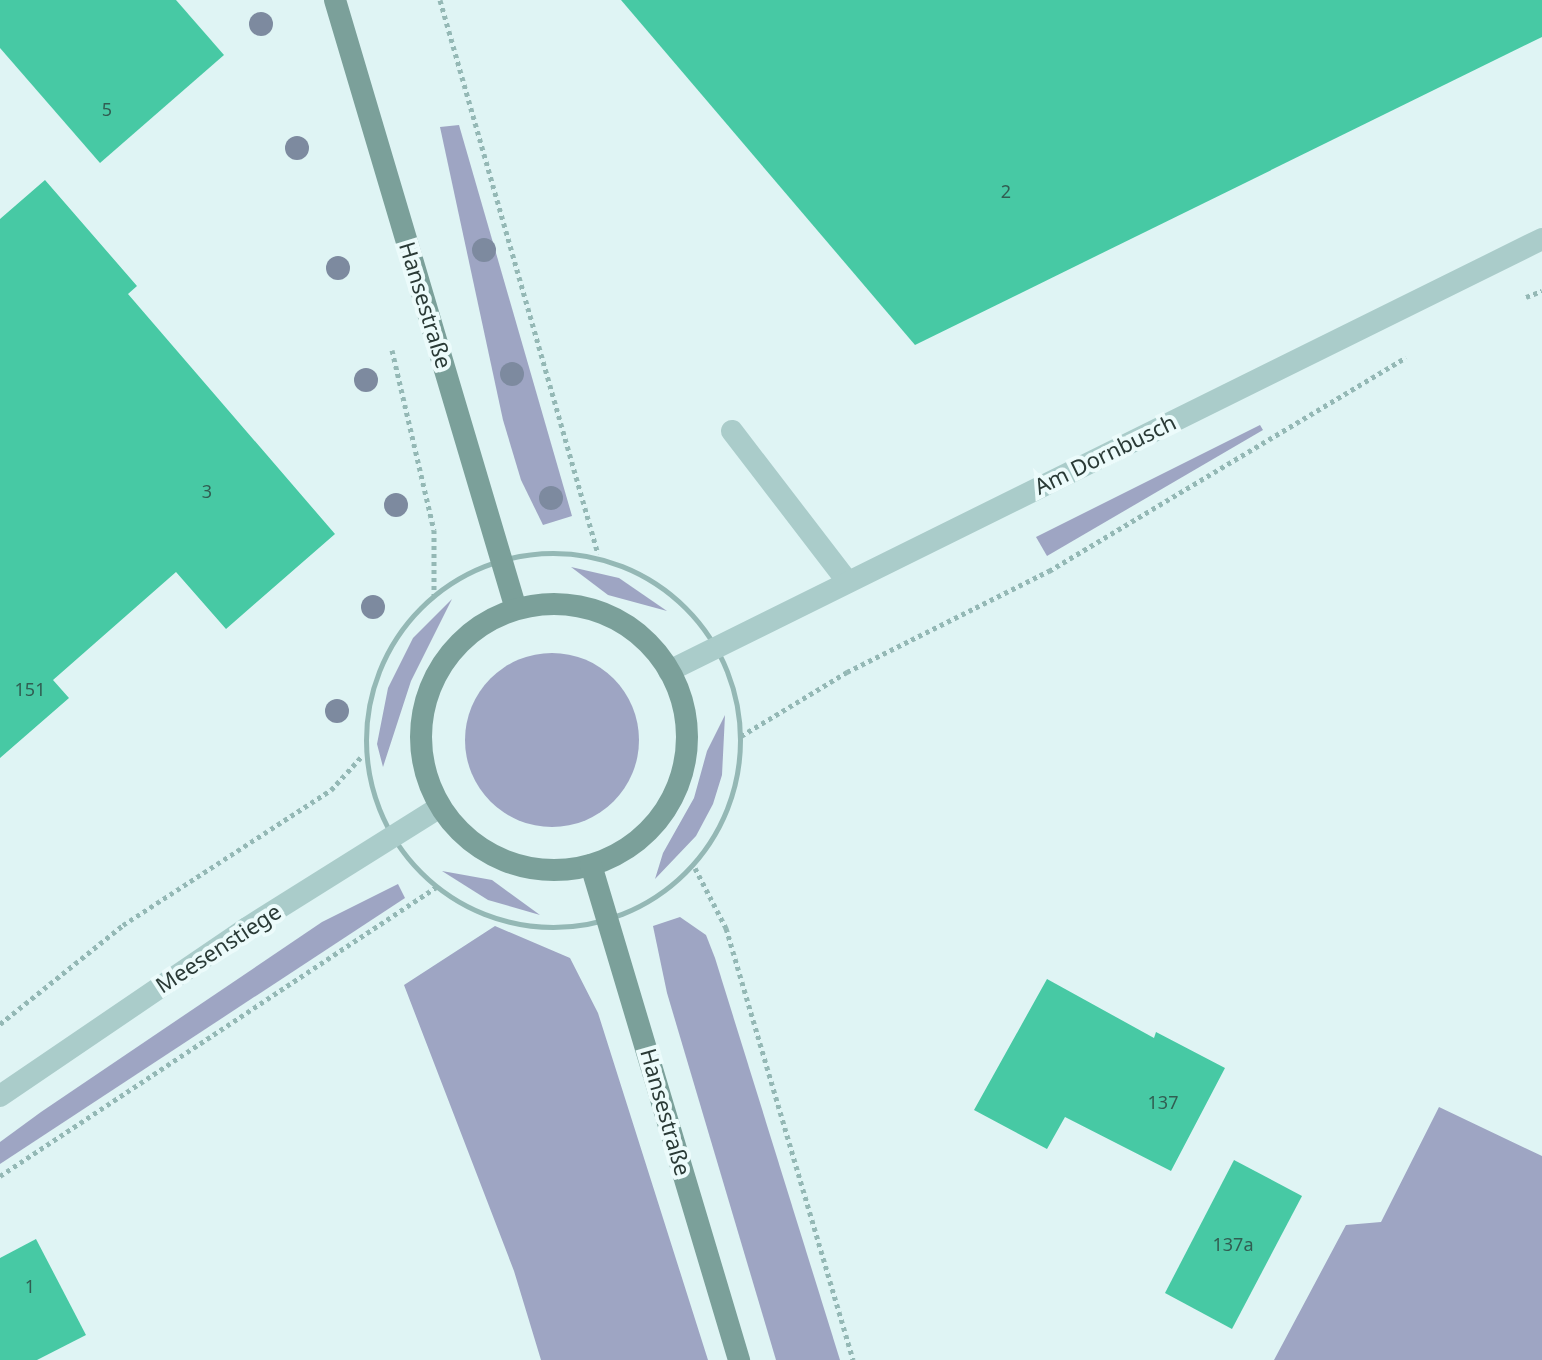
<!DOCTYPE html>
<html>
<head>
<meta charset="utf-8">
<style>
	body { margin:0 }
	#map { position:relative; width:1542px; height:1360px; overflow:hidden; background:#dff4f4; font-family:"Noto Sans",sans-serif }
	div>[style] { position:absolute }
	.green>* { inset:0; background:#9ea5c3 }
	.round { border-radius:50% }
	.building>* { inset:0; background:#47c9a4 }
	.path>* { height:5px; margin-top:-2.5px; transform-origin:0; background:repeating-linear-gradient(90deg,#94b8b5 0 4px,transparent 0 8px) }
	.path>.ring { margin:-2.5px; padding:0; box-sizing:content-box; background:none; border:5px solid #94b8b5; border-radius:50% }
	.service>* { height:22px; margin:-11px; padding:0 11px; transform-origin:11px; border-radius:11px; background:#aaccca }
	.tertiary>* { height:22px; margin:-11px; padding:0 11px; transform-origin:11px; border-radius:11px; background:#aaccca }
	.secondary>* { height:22px; margin:-11px; padding:0 11px; transform-origin:11px; border-radius:11px; background:#7ba09a }
	.secondary>.ring { margin:-11px; padding:0; box-sizing:content-box; background:none; border:22px solid #7ba09a; border-radius:50% }
	.trees>* { width:24px; height:24px; margin:-12px; border-radius:50%; background:#7d8a9f }
	span { translate:-50% -50%; white-space:nowrap; text-align:center; line-height:1.15; -webkit-text-stroke:8px #ecfbfb; paint-order:stroke }
	.number-label { font-size:18px; color:#315e52 }
	.number-label span { -webkit-text-stroke-width:0 }
	.street-label { font-size:22px; color:#2a3a36 }
</style>
</head>
<body>
<div id="map">
	<div class="green">
		<div style="clip-path:polygon(459px 125px,572px 516px,543px 525px,521px 480px,503px 420px,440px 127px)"></div>
		<div style="clip-path:polygon(1260px 425px,1263px 430px,1047px 556px,1036px 537px)"></div>
		<div style="clip-path:polygon(571px 567px,619px 578px,667px 611px,608px 595px)"></div>
		<div style="clip-path:polygon(452px 599px,411px 681px,383px 767px,377px 744px,388px 688px,413px 638px)"></div>
		<div class="round" style="left:465px;top:653px;width:174px;height:174px"></div>
		<div style="clip-path:polygon(725px 715px,722px 775px,713px 804px,696px 836px,655px 879px,663px 853px,694px 798px,707px 751px)"></div>
		<div style="clip-path:polygon(442px 871px,492px 880px,540px 915px,488px 900px)"></div>
		<div style="clip-path:polygon(398px 884px,405px 898px,0 1164px,0 1142px,41px 1112px,322px 922px)"></div>
		<div style="clip-path:polygon(680px 917px,706px 935px,715px 958px,840px 1360px,776px 1360px,667px 993px,653px 926px)"></div>
		<div style="clip-path:polygon(495px 926px,570px 958px,598px 1013px,708px 1360px,541px 1360px,514px 1271px,404px 985px)"></div>
		<div style="clip-path:polygon(1439px 1107px,1542px 1156px,1542px 1360px,1274px 1360px,1346px 1225px,1381px 1222px)"></div>
	</div>
	<div class="building">
		<div style="clip-path:polygon(0 0,176px 0,224px 55px,100px 163px,0 48px)"></div>
		<div style="clip-path:polygon(621px 0,1542px 0,1542px 37px,915px 345px)"></div>
		<div style="clip-path:polygon(45px 180px,137px 286px,128px 294px,335px 534px,226px 629px,176px 572px,53px 680px,69px 698px,0 758px,0 219px)"></div>
		<div style="clip-path:polygon(1047px 979px,1154px 1038px,1156px 1032px,1225px 1068px,1171px 1171px,1065px 1117px,1047px 1149px,974px 1110px)"></div>
		<div style="clip-path:polygon(1234px 1160px,1302px 1196px,1232px 1329px,1165px 1293px)"></div>
		<div style="clip-path:polygon(36px 1239px,86px 1335px,37px 1360px,0 1360px,0 1258px)"></div>
	</div>
	<div class="path">
		<div style="left:440px;top:0;width:576px;rotate:74.08deg"></div>
		<div style="left:1526px;top:297px;width:17px;rotate:-21deg"></div>
		<div style="left:392px;top:350px;width:185px;rotate:76.9deg"></div>
		<div style="left:434px;top:530px;width:65px;rotate:90deg"></div>
		<div class="ring" style="left:366px;top:553px;width:369px;height:369px"></div>
		<div style="left:741px;top:736px;width:124px;rotate:-31.1deg"></div>
		<div style="left:847px;top:672px;width:226px;rotate:-26.6deg"></div>
		<div style="left:1049px;top:571px;width:416px;rotate:-30.9deg"></div>
		<div style="left:695px;top:868px;width:68px;rotate:62.7deg"></div>
		<div style="left:726px;top:928px;width:450px;rotate:73.6deg"></div>
		<div style="left:0;top:1024px;width:158px;rotate:-38.8deg"></div>
		<div style="left:123px;top:925px;width:248px;rotate:-33deg"></div>
		<div style="left:331px;top:790px;width:47px;rotate:-47.6deg"></div>
		<div style="left:0;top:1176px;width:525px;rotate:-33.51deg"></div>
	</div>
	<div class="service">
		<div style="left:732px;top:431px;width:189px;rotate:52.5deg"></div>
	</div>
	<div class="tertiary">
		<div style="left:669px;top:671px;width:974px;rotate:-26.33deg"></div>
		<div style="left:0;top:1096px;width:299px;rotate:-34.2deg"></div>
		<div style="left:247px;top:928px;width:228px;rotate:-32.1deg"></div>
	</div>
	<div class="secondary">
		<div style="left:335px;top:0;width:635px;rotate:73.45deg"></div>
		<div class="ring" style="left:421px;top:604px;width:244px;height:244px"></div>
		<div style="left:591px;top:865px;width:517px;rotate:73.35deg"></div>
	</div>
	<div class="trees">
		<div style="left:261px;top:24px"></div>
		<div style="left:297px;top:148px"></div>
		<div style="left:484px;top:250px"></div>
		<div style="left:338px;top:268px"></div>
		<div style="left:512px;top:374px"></div>
		<div style="left:366px;top:380px"></div>
		<div style="left:551px;top:498px"></div>
		<div style="left:396px;top:505px"></div>
		<div style="left:373px;top:607px"></div>
		<div style="left:337px;top:711px"></div>
	</div>
	<div class="number-label">
		<span style="left:107px;top:109px">5</span>
		<span style="left:1006px;top:191px">2</span>
		<span style="left:207px;top:491px">3</span>
		<span style="left:30px;top:689px">151</span>
		<span style="left:1163px;top:1102px">137</span>
		<span style="left:1233px;top:1244px">137a</span>
		<span style="left:30px;top:1286px">1</span>
	</div>
	<div class="street-label">
		<span style="left:426px;top:305px;rotate:73deg">Hansestraße</span>
		<span style="left:1105px;top:454px;rotate:-26deg">Am Dornbusch</span>
		<span style="left:218px;top:948px;rotate:-33deg">Meesenstiege</span>
		<span style="left:666px;top:1112px;rotate:74deg">Hansestraße</span>
	</div>
</div>
</body>
</html>
